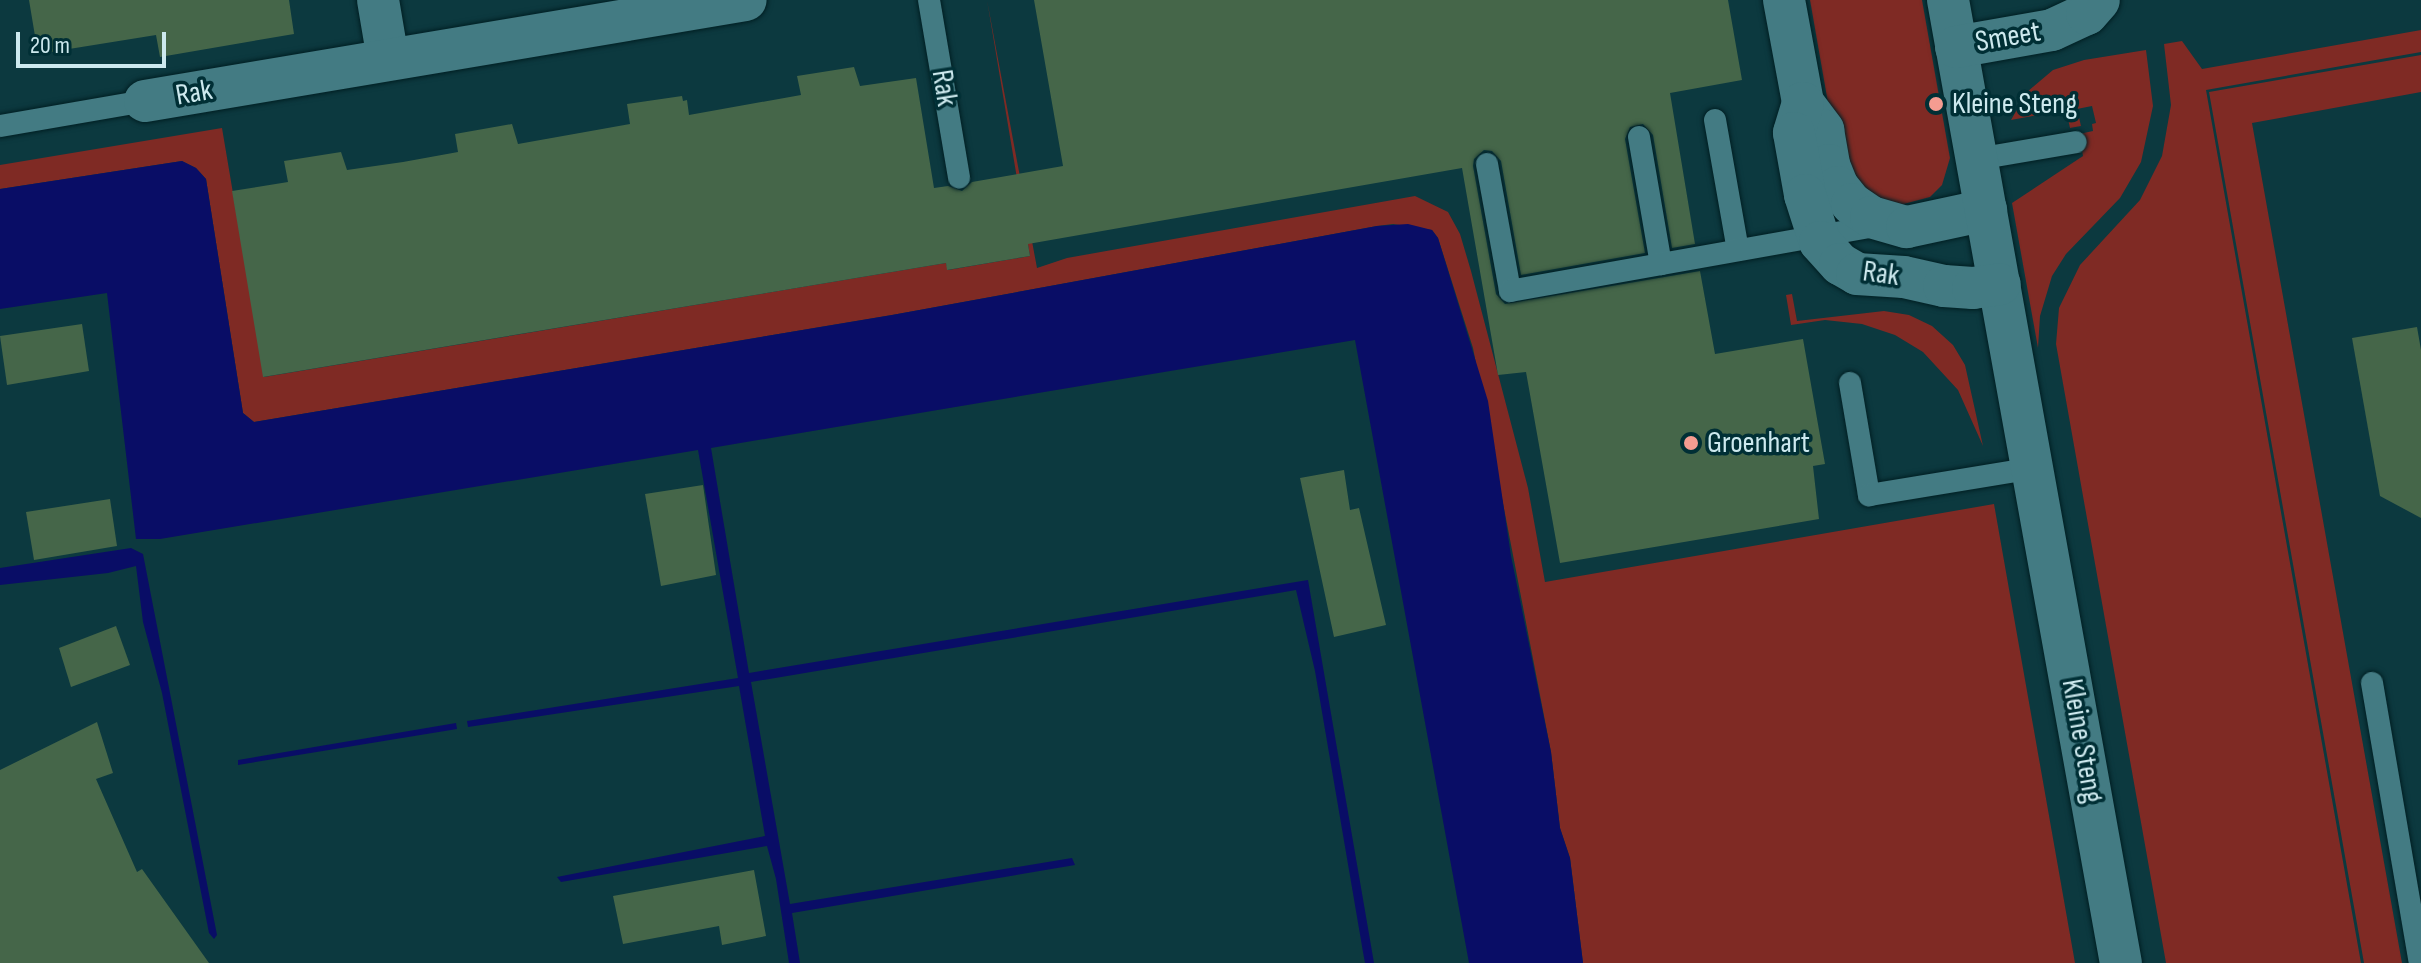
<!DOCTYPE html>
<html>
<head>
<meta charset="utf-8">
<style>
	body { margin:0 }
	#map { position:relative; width:2421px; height:963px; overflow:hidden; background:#0c393f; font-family:"Sofia Sans Condensed",sans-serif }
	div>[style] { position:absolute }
	.green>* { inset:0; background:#7f2a24 }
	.water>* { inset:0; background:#090d66 }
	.building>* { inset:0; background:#456649 }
	.roads { filter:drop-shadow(0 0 2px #011f23) drop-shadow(0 0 2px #011f23) }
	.service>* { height:22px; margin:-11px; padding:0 11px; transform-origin:11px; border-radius:11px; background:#437b83 }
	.minor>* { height:42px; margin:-21px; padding:0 21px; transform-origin:21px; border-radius:21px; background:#437b83 }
	.dots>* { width:22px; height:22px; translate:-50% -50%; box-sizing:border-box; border:4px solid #002f35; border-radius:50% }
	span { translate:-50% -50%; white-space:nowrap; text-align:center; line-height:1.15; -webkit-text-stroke:7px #002f35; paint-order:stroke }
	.street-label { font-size:30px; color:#cde9ee }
	.poi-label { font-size:30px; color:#cde9ee }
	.left { translate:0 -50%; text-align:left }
	.scale { position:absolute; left:16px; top:32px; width:150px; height:36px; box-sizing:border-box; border:4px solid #cde9ee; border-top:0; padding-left:10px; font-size:24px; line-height:28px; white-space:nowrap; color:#cde9ee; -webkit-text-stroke:6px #002f35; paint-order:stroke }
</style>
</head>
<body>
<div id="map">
	<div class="green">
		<div style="clip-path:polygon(987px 0,1037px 268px,1067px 258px,1415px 196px,1448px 212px,1460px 234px,1471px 271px,1528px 488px,1545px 582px,1994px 504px,2075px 963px,1583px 963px,1570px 858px,1560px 828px,1551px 752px,1473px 348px,1438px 238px,1432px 230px,1393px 224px,1377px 226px,892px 315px,254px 422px,243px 413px,206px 179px,196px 168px,182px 161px,0 189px,0 165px,222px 128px,264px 377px,946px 263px,948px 270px,1030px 256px)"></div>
		<div style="clip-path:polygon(1810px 0,1922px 0,1950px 158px,1942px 185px,1930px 197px,1900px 205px,1883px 201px,1862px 189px,1835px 143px)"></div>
		<div style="clip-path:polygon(2421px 30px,2421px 52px,2206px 90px,2361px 963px,2166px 963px,2056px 344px,2059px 308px,2080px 265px,2140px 200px,2162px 156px,2171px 105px,2164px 44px,2182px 41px,2202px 69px)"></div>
		<div style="clip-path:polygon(2146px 50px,2153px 106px,2141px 162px,2120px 198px,2066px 254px,2052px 276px,2040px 316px,2038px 348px,2012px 203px,2083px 156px,2079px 134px,2093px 131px,2092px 124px,2096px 123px,2092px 106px,2077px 109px,2081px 126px,2070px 128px,2066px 110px,2011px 120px,2027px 92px,2053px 70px,2084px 60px)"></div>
		<div style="clip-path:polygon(2421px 55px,2421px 92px,2252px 123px,2402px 963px,2364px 963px,2209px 92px)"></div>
		<div style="clip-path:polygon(1792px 294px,1797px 321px,1884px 311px,1909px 315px,1932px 326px,1953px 345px,1965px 365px,1983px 446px,1958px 390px,1923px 352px,1895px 335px,1862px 324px,1825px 320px,1791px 325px,1786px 295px)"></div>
	</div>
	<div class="water">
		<div style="clip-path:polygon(182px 161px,196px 168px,206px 179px,243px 413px,254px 422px,892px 315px,1377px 226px,1408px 224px,1432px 230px,1438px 238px,1488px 401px,1511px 556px,1551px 752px,1560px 828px,1570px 858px,1583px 963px,1469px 963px,1355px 340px,711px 448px,749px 673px,1308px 580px,1374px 963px,1365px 963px,1363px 952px,1315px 671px,1296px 590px,751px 682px,790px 904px,1072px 858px,1075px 865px,792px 913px,800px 963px,789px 963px,776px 879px,767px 846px,561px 882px,557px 877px,765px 836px,739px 686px,468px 727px,467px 721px,738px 678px,698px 450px,160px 539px,136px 539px,107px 293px,0 309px,0 189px)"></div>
		<div style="clip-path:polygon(131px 548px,143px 554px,217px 935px,214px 939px,209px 933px,162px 693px,143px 622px,136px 566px,108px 573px,0 585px,0 568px)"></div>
		<div style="clip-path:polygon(456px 723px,457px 729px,238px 765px,238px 760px)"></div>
	</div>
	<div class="building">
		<div style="clip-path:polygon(29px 0,289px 0,294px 34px,160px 57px,156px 35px,38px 54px)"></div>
		<div style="clip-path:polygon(1034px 0,1728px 0,1742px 80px,1670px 93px,1695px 244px,1672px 248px,1653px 135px,1643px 124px,1630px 127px,1625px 139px,1645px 253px,1521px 275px,1501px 161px,1492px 151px,1484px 150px,1474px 159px,1473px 166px,1496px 294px,1505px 304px,1700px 271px,1715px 354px,1803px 339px,1825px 464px,1813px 466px,1819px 519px,1560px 563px,1526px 372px,1498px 375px,1462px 168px,1028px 244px,1030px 256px,947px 270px,946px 263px,263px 377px,232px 191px,288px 182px,284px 161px,341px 152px,347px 170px,403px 162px,458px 152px,455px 134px,512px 124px,518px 144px,630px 124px,627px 104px,682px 96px,683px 101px,687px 100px,689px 115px,801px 95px,797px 76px,854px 67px,860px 86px,916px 78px,934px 188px,948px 186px,962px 191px,972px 182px,1063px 166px)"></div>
		<div style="clip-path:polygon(82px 324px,89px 371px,7px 385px,0 336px)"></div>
		<div style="clip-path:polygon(2417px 327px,2421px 350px,2421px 518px,2380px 496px,2352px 338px)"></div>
		<div style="clip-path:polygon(1344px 470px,1350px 510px,1359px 508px,1386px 625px,1334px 637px,1300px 478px)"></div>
		<div style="clip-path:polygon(703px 485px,716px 575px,661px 586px,645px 494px)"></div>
		<div style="clip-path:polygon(110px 499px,117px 546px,34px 560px,26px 512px)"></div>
		<div style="clip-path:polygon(116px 626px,130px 665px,71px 687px,59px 648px)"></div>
		<div style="clip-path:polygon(97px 722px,113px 773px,96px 779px,137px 872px,142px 869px,209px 963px,0 963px,0 770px)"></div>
		<div style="clip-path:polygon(754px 870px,766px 936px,722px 945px,719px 926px,623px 944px,613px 896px)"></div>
	</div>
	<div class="roads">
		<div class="service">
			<div style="left:929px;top:0;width:180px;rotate:80.4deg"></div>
			<div style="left:1715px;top:120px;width:132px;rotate:80deg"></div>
			<div style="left:0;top:126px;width:147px;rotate:-9.8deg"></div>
			<div style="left:1639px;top:137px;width:129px;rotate:80.2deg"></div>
			<div style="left:1977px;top:159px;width:100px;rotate:-9.7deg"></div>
			<div style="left:1487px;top:164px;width:129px;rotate:79.7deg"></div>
			<div style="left:1510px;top:291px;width:377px;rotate:-10.1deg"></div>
			<div style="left:1850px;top:383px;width:114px;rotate:80.4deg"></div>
			<div style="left:1869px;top:495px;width:166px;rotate:-9.3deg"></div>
			<div style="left:2372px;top:683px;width:284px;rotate:80.3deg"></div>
		</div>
		<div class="minor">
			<div style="left:378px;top:0;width:60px;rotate:80.4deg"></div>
			<div style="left:1784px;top:0;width:105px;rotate:79.5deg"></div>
			<div style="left:1803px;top:103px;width:34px;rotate:53deg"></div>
			<div style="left:1823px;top:130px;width:36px;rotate:80deg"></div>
			<div style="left:1829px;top:165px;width:24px;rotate:68deg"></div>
			<div style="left:1838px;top:187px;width:22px;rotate:51deg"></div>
			<div style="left:1852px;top:204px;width:23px;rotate:34deg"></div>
			<div style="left:1871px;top:217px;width:37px;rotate:16deg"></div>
			<div style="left:1907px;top:227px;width:81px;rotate:-12.1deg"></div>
			<div style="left:1948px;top:0;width:978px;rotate:79.82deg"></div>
			<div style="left:1956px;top:47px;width:97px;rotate:-10deg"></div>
			<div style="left:2052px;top:30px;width:38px;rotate:-25deg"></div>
			<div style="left:2087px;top:14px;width:18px;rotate:-49deg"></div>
			<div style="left:145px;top:101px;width:609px;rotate:-9.54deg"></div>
			<div style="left:1803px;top:103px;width:31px;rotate:107deg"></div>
			<div style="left:1794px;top:133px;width:63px;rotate:79.9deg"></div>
			<div style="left:1805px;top:195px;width:49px;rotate:72.3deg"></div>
			<div style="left:1820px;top:242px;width:30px;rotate:48deg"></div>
			<div style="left:1840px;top:264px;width:20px;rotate:30deg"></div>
			<div style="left:1857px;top:274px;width:47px;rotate:3.7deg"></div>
			<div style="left:1904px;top:277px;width:41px;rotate:12.7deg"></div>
			<div style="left:1944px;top:286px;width:29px;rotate:4deg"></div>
			<div style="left:1973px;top:288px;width:27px;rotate:-8deg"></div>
		</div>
	</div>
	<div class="dots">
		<div style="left:1936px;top:104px;background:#f59c91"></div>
		<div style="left:1691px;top:443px;background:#f59c91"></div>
	</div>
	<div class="street-label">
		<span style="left:2008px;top:37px;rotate:-10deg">Smeet</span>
		<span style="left:944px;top:88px;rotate:81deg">Rak</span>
		<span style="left:194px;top:93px;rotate:-10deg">Rak</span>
		<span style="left:1881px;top:274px;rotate:8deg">Rak</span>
		<span style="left:2082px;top:741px;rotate:80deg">Kleine Steng</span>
	</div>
	<div class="poi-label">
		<span class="left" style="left:1952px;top:104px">Kleine Steng</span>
		<span class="left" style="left:1707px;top:443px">Groenhart</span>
	</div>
	<div class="scale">20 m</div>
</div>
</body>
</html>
